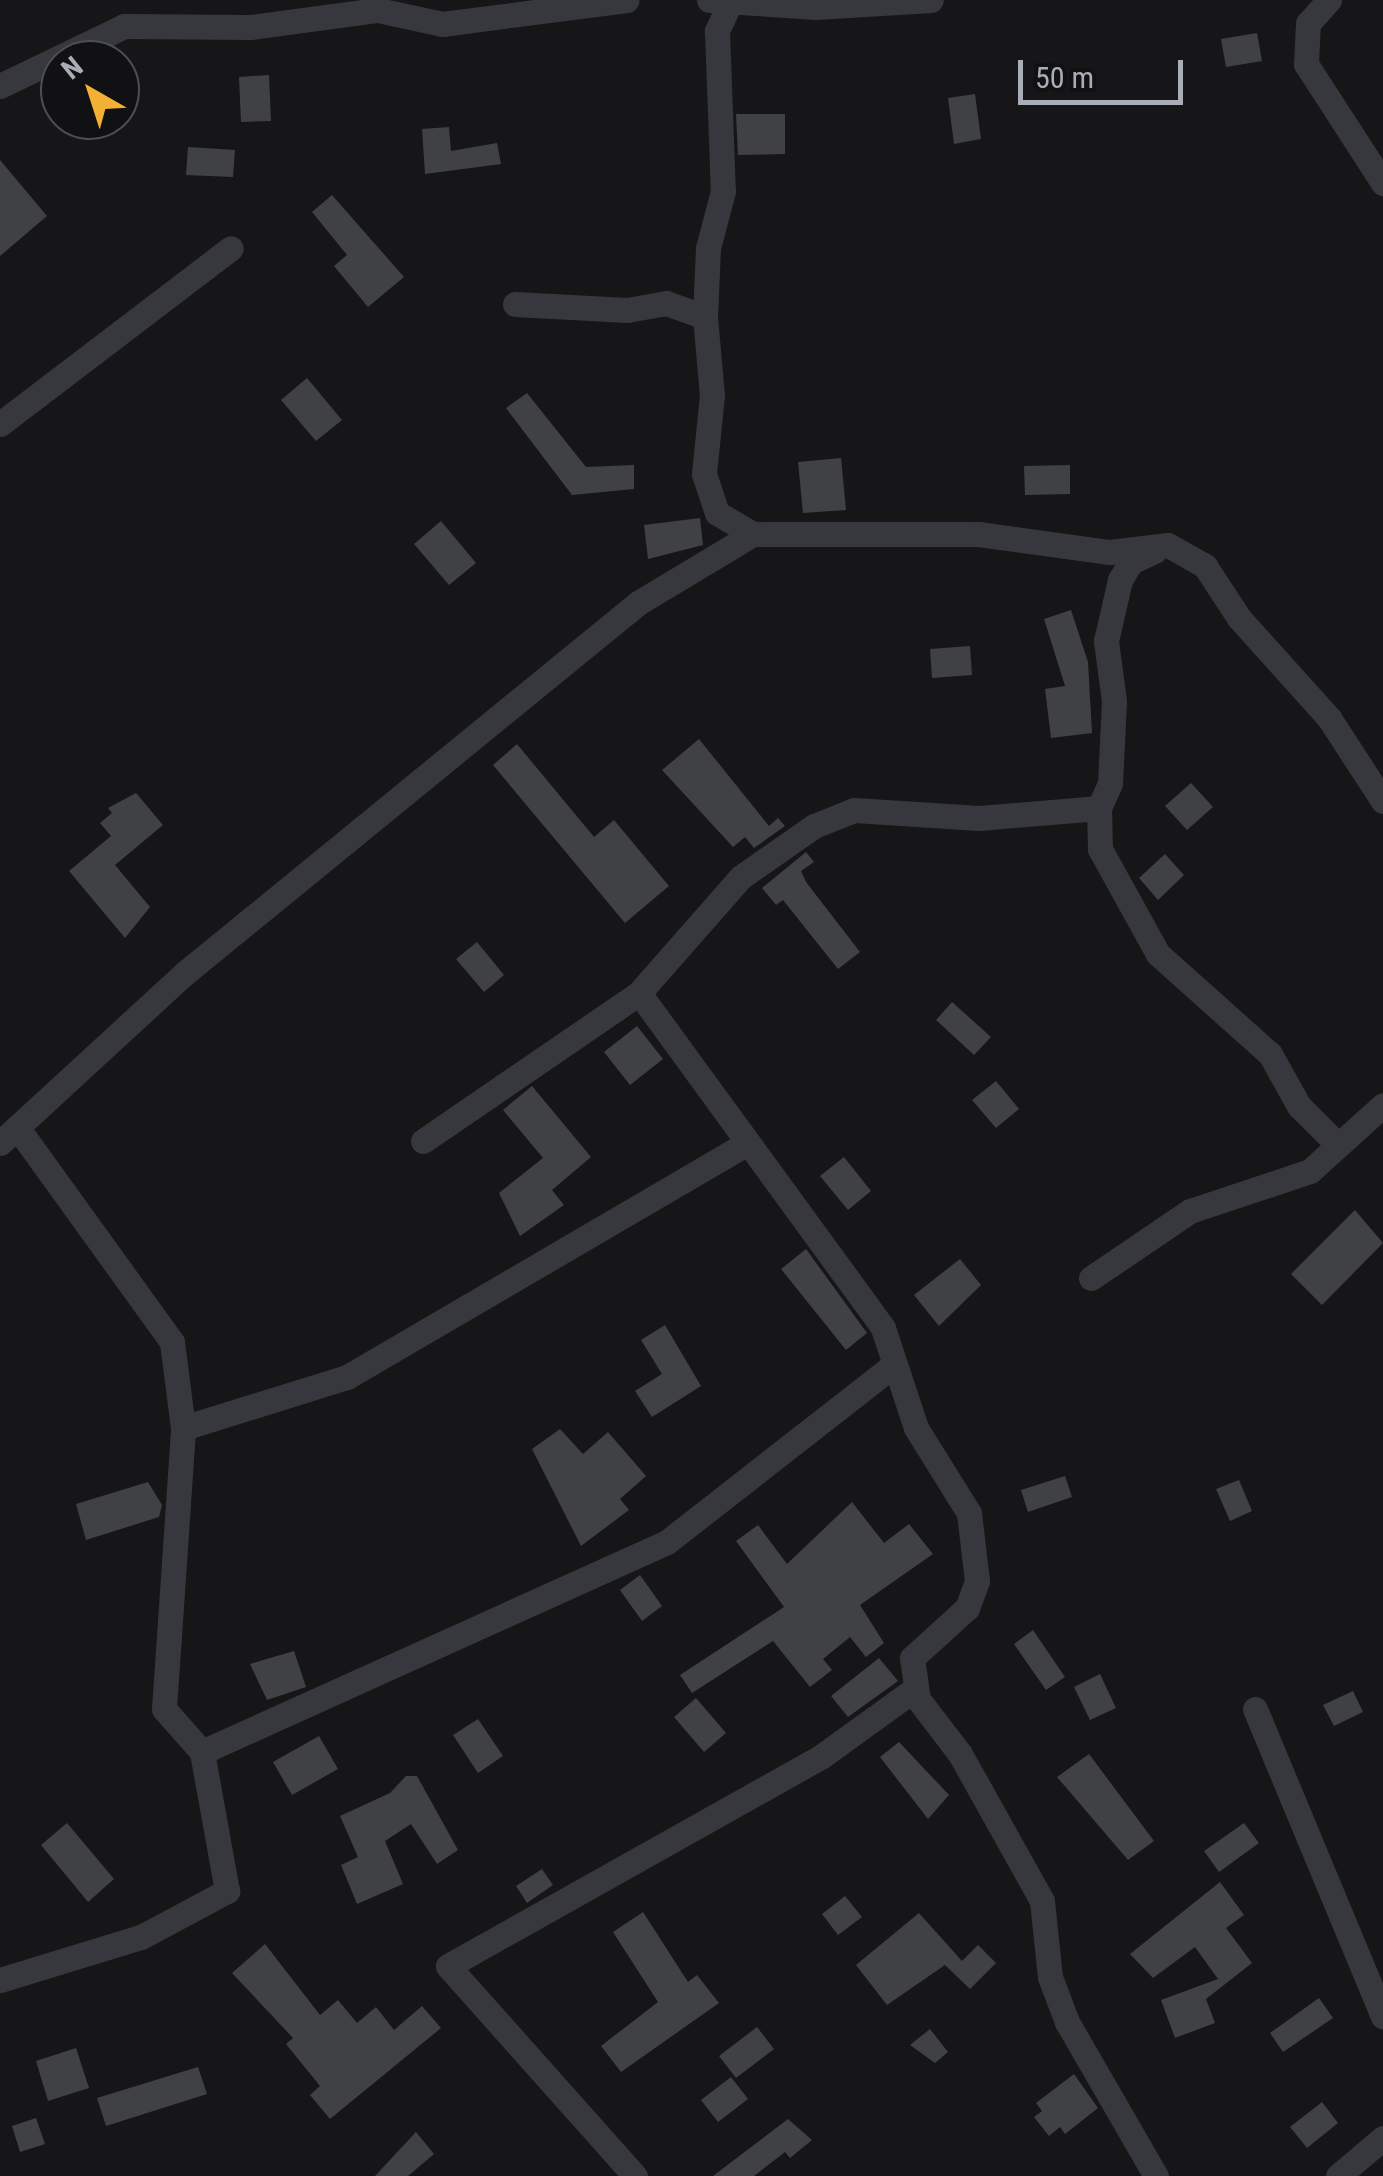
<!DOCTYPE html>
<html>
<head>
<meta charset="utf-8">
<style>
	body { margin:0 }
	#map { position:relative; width:1383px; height:2176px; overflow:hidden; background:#161618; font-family:"Roboto Condensed",sans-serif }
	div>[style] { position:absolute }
	.building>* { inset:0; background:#404145 }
	.street>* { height:25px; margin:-12.5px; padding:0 12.5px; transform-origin:12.5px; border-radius:12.5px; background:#37383d }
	span { translate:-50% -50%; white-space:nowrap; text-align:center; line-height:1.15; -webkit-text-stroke:8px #111113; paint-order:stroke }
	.north { position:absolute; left:40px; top:40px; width:100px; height:100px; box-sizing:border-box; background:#111113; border:2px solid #4d4f55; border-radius:50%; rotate:321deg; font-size:28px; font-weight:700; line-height:40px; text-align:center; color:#a8adb8 }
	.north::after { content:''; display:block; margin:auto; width:35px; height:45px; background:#f2b134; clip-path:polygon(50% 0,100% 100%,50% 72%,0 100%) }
	.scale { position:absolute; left:1018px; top:60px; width:165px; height:45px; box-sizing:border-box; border:5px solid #a8adb8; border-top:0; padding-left:12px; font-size:30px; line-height:35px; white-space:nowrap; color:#a8adb8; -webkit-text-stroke:8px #111113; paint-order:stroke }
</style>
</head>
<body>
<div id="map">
	<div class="building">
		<div style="clip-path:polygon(1257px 33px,1262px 61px,1226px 67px,1221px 39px)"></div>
		<div style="clip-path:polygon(269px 75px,271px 121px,241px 122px,239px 77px)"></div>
		<div style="clip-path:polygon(975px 94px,981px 139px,954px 144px,948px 98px)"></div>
		<div style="clip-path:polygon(736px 114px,785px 114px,785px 154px,738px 155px)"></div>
		<div style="clip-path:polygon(449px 127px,451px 151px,497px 143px,501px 164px,425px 174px,422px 129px)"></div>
		<div style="clip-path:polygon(188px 147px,235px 150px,233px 177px,186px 175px)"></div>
		<div style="clip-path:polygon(0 160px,47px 216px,0 256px)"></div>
		<div style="clip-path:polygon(332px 195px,404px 277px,368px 307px,334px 266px,347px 255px,312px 212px)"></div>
		<div style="clip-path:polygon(307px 378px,342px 420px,316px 441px,281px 400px)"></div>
		<div style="clip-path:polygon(527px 393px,586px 467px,634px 465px,634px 489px,572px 495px,506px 408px)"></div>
		<div style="clip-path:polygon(841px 458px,846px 510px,803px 513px,798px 462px)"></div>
		<div style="clip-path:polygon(1070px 465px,1070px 494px,1025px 495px,1024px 466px)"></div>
		<div style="clip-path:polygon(700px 518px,703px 545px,648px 559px,644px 525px)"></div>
		<div style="clip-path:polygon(441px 521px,476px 563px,449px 585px,414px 544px)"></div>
		<div style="clip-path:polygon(1071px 610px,1088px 662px,1092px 733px,1051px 738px,1045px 689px,1065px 686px,1044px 619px)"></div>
		<div style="clip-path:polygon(970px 646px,972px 675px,932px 678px,930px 649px)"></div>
		<div style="clip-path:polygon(699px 739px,769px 826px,778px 818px,785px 826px,754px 848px,745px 837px,733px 847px,662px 770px)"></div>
		<div style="clip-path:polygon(517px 744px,594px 837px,614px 820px,669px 886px,625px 923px,493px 765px)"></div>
		<div style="clip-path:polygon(1191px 783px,1213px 807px,1187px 830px,1165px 806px)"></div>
		<div style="clip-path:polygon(136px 793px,163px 825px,115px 865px,150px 907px,125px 938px,69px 871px,111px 836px,100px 823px,112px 813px,108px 808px)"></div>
		<div style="clip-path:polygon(806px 852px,814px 862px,801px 871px,806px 882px,860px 952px,838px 969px,783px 900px,776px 905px,762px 888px)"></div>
		<div style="clip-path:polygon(1165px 854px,1184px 875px,1158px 900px,1139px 878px)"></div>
		<div style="clip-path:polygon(477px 942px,504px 975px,484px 992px,456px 959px)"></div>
		<div style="clip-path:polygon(952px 1002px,991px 1037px,974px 1055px,936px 1020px)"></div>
		<div style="clip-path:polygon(637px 1026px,663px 1059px,630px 1085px,604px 1052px)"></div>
		<div style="clip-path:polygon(996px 1081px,1019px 1109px,996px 1128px,972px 1100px)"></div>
		<div style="clip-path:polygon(532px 1086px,591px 1157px,552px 1190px,564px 1205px,520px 1236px,499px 1193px,543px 1158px,503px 1110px)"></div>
		<div style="clip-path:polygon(844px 1157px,871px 1191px,848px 1210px,820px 1176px)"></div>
		<div style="clip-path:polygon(1355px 1210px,1383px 1243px,1322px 1305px,1291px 1274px)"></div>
		<div style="clip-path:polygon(806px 1249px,867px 1333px,846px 1350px,781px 1269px)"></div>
		<div style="clip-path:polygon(960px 1259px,981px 1285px,939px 1326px,914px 1295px)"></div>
		<div style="clip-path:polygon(665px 1325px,701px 1386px,652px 1417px,635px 1391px,662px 1374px,641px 1340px)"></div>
		<div style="clip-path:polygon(560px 1429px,583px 1454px,608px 1432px,646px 1476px,620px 1499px,629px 1510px,581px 1546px,532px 1449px)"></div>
		<div style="clip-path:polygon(1065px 1476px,1072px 1497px,1028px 1512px,1021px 1490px)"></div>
		<div style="clip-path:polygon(1239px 1480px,1252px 1511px,1230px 1521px,1216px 1489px)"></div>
		<div style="clip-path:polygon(148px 1482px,162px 1505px,159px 1517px,86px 1540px,76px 1504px)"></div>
		<div style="clip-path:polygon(852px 1502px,884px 1543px,909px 1524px,933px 1554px,860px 1605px,884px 1643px,866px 1657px,850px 1637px,823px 1659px,832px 1670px,810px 1687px,773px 1641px,692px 1693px,680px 1675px,784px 1607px,736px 1541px,758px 1525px,787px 1564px)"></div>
		<div style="clip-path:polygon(640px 1575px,662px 1606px,642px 1621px,620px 1590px)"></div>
		<div style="clip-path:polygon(1033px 1630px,1065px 1677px,1046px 1690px,1014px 1644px)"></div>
		<div style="clip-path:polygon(294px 1651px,306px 1687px,267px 1700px,250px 1664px)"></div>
		<div style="clip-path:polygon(879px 1658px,898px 1681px,848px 1717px,831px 1696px)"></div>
		<div style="clip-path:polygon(1100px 1674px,1116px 1708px,1090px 1720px,1074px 1687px)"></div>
		<div style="clip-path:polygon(1353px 1691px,1363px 1712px,1334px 1726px,1323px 1705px)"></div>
		<div style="clip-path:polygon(696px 1698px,726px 1733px,704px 1752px,674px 1717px)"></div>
		<div style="clip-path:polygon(478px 1719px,503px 1756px,478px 1773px,453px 1735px)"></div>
		<div style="clip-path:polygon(319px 1736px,338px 1769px,292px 1795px,273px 1762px)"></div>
		<div style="clip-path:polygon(899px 1742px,949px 1795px,928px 1819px,880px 1757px)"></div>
		<div style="clip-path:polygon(1089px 1754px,1154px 1841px,1128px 1860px,1057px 1777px)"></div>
		<div style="clip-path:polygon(406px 1776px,417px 1776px,458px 1850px,437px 1864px,411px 1824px,385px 1841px,403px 1884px,357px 1904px,341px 1865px,358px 1857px,340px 1816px,390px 1793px)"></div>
		<div style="clip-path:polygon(67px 1823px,114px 1879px,88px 1902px,41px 1845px)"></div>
		<div style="clip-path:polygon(1244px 1823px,1259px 1843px,1219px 1872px,1204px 1851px)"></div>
		<div style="clip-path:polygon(542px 1869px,553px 1885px,527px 1903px,516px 1886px)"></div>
		<div style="clip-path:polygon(1220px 1882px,1244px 1915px,1226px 1928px,1252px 1963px,1206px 1999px,1215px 2023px,1175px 2038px,1161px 2000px,1218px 1979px,1195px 1947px,1153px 1978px,1130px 1954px)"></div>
		<div style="clip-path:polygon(845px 1896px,862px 1917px,838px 1935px,822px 1914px)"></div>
		<div style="clip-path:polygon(643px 1912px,688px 1982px,697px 1975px,719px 2003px,621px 2072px,601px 2046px,658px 2002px,613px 1932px)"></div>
		<div style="clip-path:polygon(919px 1913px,962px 1961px,978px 1945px,996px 1963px,970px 1989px,945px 1965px,887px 2005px,856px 1965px)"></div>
		<div style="clip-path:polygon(265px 1944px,320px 2015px,338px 2000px,357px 2023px,376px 2007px,394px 2030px,422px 2006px,441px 2028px,330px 2119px,310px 2095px,320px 2086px,286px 2044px,293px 2038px,232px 1973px)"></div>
		<div style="clip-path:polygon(1319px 1998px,1333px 2018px,1283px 2052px,1270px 2033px)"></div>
		<div style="clip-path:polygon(757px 2027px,774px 2049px,736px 2078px,719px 2056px)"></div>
		<div style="clip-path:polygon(930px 2029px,948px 2052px,935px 2063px,910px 2045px)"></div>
		<div style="clip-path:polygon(76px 2048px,89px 2088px,48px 2101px,36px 2061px)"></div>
		<div style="clip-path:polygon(198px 2067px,207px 2094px,106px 2126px,97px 2098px)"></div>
		<div style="clip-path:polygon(1074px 2074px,1098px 2108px,1065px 2134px,1060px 2127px,1049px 2136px,1034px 2117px,1042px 2111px,1036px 2103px)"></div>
		<div style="clip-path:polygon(731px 2077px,748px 2099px,718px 2122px,701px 2100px)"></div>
		<div style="clip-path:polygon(1322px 2102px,1338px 2123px,1307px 2148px,1290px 2127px)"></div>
		<div style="clip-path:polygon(36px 2118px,45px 2144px,20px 2152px,12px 2126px)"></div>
		<div style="clip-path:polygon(788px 2119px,812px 2140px,790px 2158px,785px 2152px,754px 2176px,713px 2176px)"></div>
		<div style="clip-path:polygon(416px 2132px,434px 2154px,408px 2176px,375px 2176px)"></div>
	</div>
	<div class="street">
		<div style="left:709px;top:0;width:107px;rotate:3.7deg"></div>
		<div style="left:816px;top:7px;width:115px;rotate:-3.5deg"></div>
		<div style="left:1329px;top:0;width:31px;rotate:132deg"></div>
		<div style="left:1308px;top:23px;width:41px;rotate:92.8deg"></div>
		<div style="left:1306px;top:64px;width:142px;rotate:57.1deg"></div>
		<div style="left:729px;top:5px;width:29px;rotate:115deg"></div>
		<div style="left:717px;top:31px;width:160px;rotate:87.9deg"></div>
		<div style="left:723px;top:191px;width:59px;rotate:104.7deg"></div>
		<div style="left:708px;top:248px;width:69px;rotate:92.5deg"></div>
		<div style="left:705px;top:317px;width:78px;rotate:84.9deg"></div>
		<div style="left:712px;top:395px;width:79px;rotate:95.8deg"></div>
		<div style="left:704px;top:474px;width:41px;rotate:71.6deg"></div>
		<div style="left:717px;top:513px;width:42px;rotate:30.3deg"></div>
		<div style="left:753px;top:534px;width:225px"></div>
		<div style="left:978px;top:534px;width:133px;rotate:7.8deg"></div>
		<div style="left:1110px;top:552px;width:58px;rotate:-6.9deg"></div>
		<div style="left:1168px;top:545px;width:43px;rotate:29.6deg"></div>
		<div style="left:1205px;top:566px;width:62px;rotate:56.8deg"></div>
		<div style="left:1239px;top:618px;width:135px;rotate:48deg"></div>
		<div style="left:1329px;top:718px;width:99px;rotate:57deg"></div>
		<div style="left:0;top:86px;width:138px;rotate:-25.8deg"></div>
		<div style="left:124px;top:26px;width:126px;rotate:0.5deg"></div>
		<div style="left:250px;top:27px;width:129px;rotate:-7.6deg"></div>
		<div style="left:378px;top:10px;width:66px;rotate:12.3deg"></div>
		<div style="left:442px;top:24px;width:186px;rotate:-7.4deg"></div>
		<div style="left:515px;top:304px;width:112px;rotate:3.1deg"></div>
		<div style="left:627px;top:310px;width:40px;rotate:-10deg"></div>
		<div style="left:666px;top:303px;width:41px;rotate:19.7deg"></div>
		<div style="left:0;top:424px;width:290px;rotate:-37.3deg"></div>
		<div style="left:1099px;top:808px;width:41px;rotate:88.6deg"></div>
		<div style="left:1100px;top:849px;width:120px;rotate:61.1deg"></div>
		<div style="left:1158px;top:954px;width:150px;rotate:41.8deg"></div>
		<div style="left:1270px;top:1054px;width:60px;rotate:60.9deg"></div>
		<div style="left:1299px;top:1106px;width:55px;rotate:45deg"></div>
		<div style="left:639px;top:993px;width:414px;rotate:53.9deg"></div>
		<div style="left:883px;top:1328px;width:105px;rotate:71.7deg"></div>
		<div style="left:916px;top:1428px;width:100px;rotate:58.1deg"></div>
		<div style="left:969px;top:1513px;width:68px;rotate:83.3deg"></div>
		<div style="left:977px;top:1581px;width:29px;rotate:110deg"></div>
		<div style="left:967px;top:1608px;width:74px;rotate:137.7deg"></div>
		<div style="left:912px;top:1658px;width:41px;rotate:81.7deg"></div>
		<div style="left:918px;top:1699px;width:69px;rotate:52.6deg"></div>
		<div style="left:960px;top:1754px;width:168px;rotate:60.8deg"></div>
		<div style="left:1042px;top:1901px;width:76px;rotate:84deg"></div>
		<div style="left:1050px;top:1977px;width:48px;rotate:69.3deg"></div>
		<div style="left:1067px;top:2022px;width:178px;rotate:60deg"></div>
		<div style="left:423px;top:1141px;width:262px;rotate:-34.4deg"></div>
		<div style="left:639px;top:993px;width:154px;rotate:-48.7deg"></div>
		<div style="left:741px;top:877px;width:89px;rotate:-34.9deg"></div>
		<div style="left:814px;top:826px;width:43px;rotate:-21.8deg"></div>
		<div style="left:854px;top:810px;width:125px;rotate:3.7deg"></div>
		<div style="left:979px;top:818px;width:120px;rotate:-4.8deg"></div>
		<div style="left:1099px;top:808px;width:27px;rotate:-66deg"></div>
		<div style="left:1110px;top:783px;width:82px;rotate:-87.2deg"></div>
		<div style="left:1114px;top:701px;width:61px;rotate:-97.6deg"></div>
		<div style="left:1106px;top:641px;width:63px;rotate:-77.1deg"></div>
		<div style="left:1120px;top:580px;width:21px;rotate:-59deg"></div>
		<div style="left:1131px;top:562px;width:26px;rotate:-25deg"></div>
		<div style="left:0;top:1143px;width:251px;rotate:-42.6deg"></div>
		<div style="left:185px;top:973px;width:585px;rotate:-39.24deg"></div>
		<div style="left:638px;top:603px;width:134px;rotate:-31deg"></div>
		<div style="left:1091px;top:1278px;width:120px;rotate:-34.1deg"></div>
		<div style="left:1190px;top:1211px;width:126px;rotate:-18.4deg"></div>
		<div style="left:1310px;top:1171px;width:98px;rotate:-42.1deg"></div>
		<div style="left:183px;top:1428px;width:172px;rotate:-17.3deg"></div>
		<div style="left:347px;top:1377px;width:464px;rotate:-30.3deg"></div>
		<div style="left:1255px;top:1709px;width:333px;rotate:67.4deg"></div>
		<div style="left:202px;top:1752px;width:510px;rotate:-24.3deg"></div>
		<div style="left:667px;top:1542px;width:289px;rotate:-38deg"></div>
		<div style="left:0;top:1980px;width:147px;rotate:-17deg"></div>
		<div style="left:141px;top:1937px;width:98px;rotate:-28.1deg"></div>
		<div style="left:227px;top:1891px;width:141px;rotate:-100.2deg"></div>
		<div style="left:202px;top:1752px;width:57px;rotate:-131.5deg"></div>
		<div style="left:164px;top:1709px;width:282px;rotate:-86.1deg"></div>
		<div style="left:183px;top:1428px;width:87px;rotate:-97.3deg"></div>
		<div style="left:172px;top:1342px;width:265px;rotate:-125.8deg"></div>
		<div style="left:635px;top:2176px;width:281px;rotate:-131.7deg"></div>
		<div style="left:448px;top:1966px;width:429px;rotate:-29.3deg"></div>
		<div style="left:822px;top:1756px;width:115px;rotate:-35.8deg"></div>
		<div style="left:1338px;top:2176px;width:59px;rotate:-40.2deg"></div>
	</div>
	<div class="north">N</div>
	<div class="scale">50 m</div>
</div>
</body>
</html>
